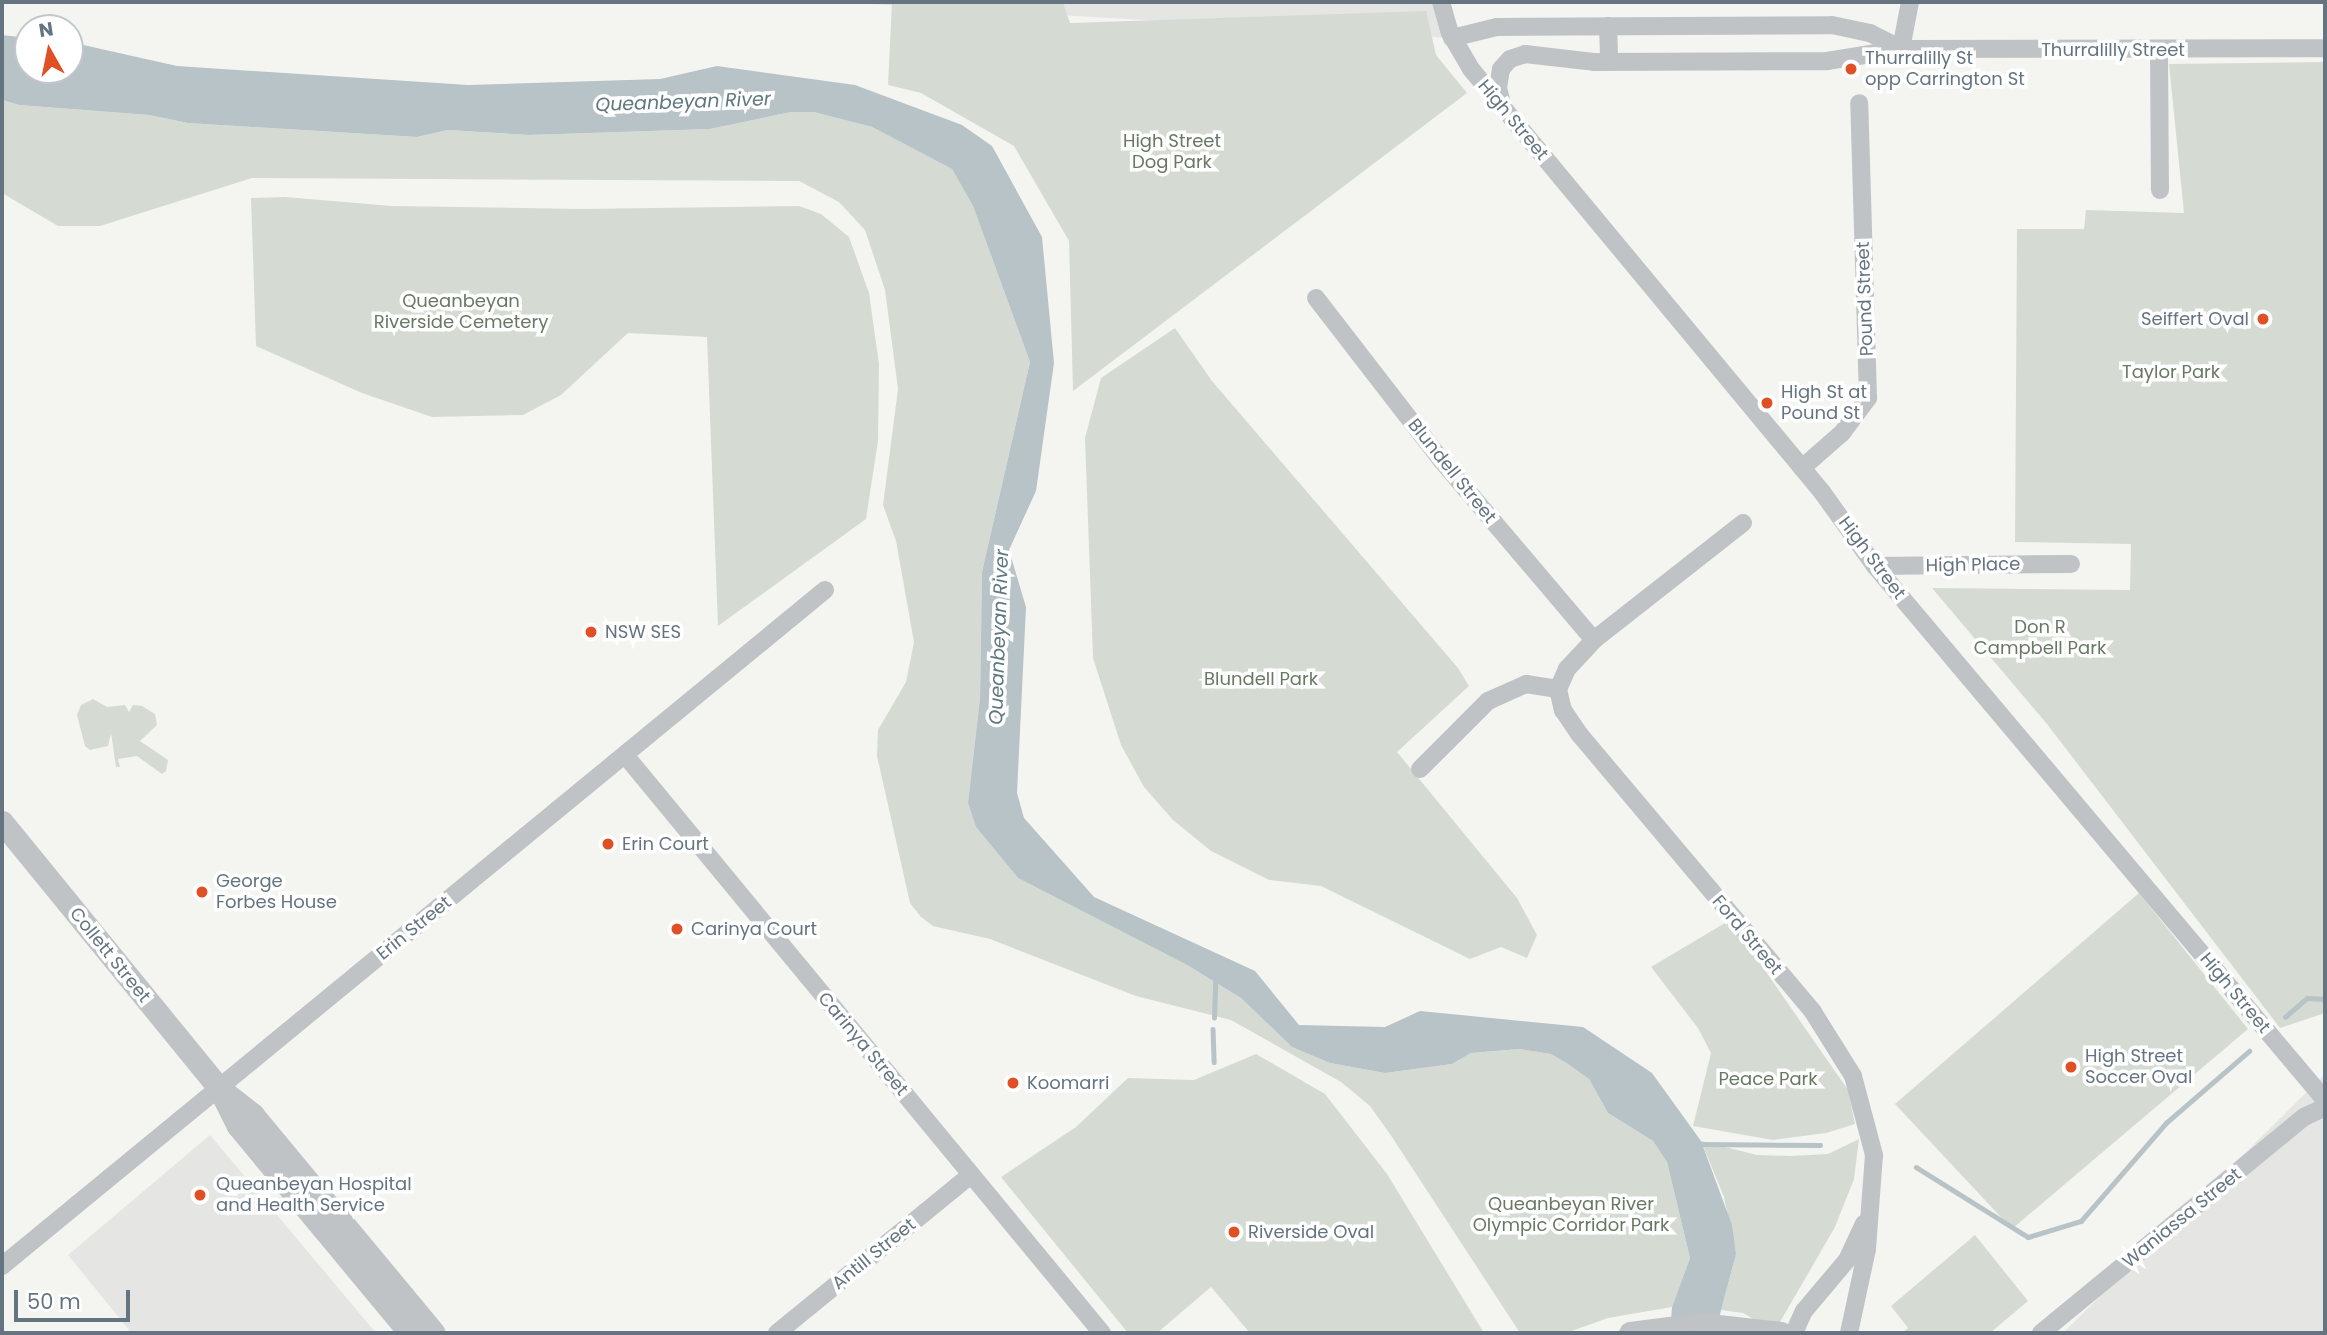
<!DOCTYPE html>
<html>
<head>
<meta charset="utf-8">
<style>
	body { margin:0 }
	#map { position:relative; width:2327px; height:1335px; overflow:hidden; background:#f4f5f0; font-family:Poppins,sans-serif }
	div>[style] { position:absolute }
	.built>* { inset:0; background:#e5e6e4 }
	.green>* { inset:0; background:#d5dbd2 }
	.water>* { inset:0; background:#b7c3c7 }
	.stream>* { height:4.5px; margin:-2.25px; padding:0 2.25px; transform-origin:2.25px; border-radius:2.25px; background:#b7c3c7 }
	.minor>* { height:18px; margin:-9px; padding:0 9px; transform-origin:9px; border-radius:9px; background:#bfc3c6 }
	.tertiary>* { height:23px; margin:-11.5px; padding:0 11.5px; transform-origin:11.5px; border-radius:11.5px; background:#bfc3c6 }
	.dots>* { width:19px; height:19px; translate:-50% -50%; box-sizing:border-box; border:4px solid #fff; border-radius:50% }
	span { translate:-50% -50%; white-space:nowrap; text-align:center; line-height:1.15; -webkit-text-stroke:7px #fff; paint-order:stroke }
	.street-label { font-size:18px; color:#647481 }
	.poi-label { font-size:18px; color:#647481 }
	.left { translate:0 -50%; text-align:left }
	.right { translate:-100% -50%; text-align:right }
	.park-label { font-size:18px; color:#677962 }
	.water-label { font-size:19px; color:#5f777f; font-style:italic }
	.frame { position:absolute; inset:0; border:4px solid #647481; pointer-events:none }
	.north { position:absolute; left:14px; top:14px; width:70px; height:70px; box-sizing:border-box; background:#fff; border:2px solid #c1c7cd; border-radius:50%; rotate:351deg; font-size:19px; font-weight:700; line-height:28px; text-align:center; color:#647481 }
	.north::after { content:''; display:block; margin:auto; width:24px; height:32px; background:#e15024; clip-path:polygon(50% 0,100% 100%,50% 72%,0 100%) }
	.scale { position:absolute; left:14px; top:1290px; width:116px; height:32px; box-sizing:border-box; border:4px solid #647481; border-top:0; padding-left:9px; font-size:21px; line-height:24px; white-space:nowrap; color:#647481; -webkit-text-stroke:5px #fff; paint-order:stroke }
</style>
</head>
<body>
<div id="map">
	<div class="built">
		<div style="clip-path:polygon(835px 2px,1444px 2px,1452px 38px)"></div>
		<div style="clip-path:polygon(2325px 1074px,2325px 1333px,2063px 1333px,2154px 1243px)"></div>
		<div style="clip-path:polygon(210px 1135px,376px 1333px,126px 1333px,129px 1330px,68px 1255px)"></div>
	</div>
	<div class="green">
		<div style="clip-path:polygon(892px 2px,1063px 3px,1070px 23px,1426px 11px,1436px 55px,1467px 93px,1073px 391px,1069px 241px,1014px 146px,921px 93px,888px 85px)"></div>
		<div style="clip-path:polygon(2325px 62px,2325px 1013px,2280px 1028px,2047px 724px,1932px 588px,2130px 590px,2131px 544px,2015px 542px,2017px 229px,2084px 229px,2086px 210px,2184px 213px,2169px 64px)"></div>
		<div style="clip-path:polygon(2px 100px,19px 105px,149px 115px,188px 123px,417px 137px,448px 130px,529px 135px,710px 129px,791px 112px,814px 112px,872px 127px,952px 169px,973px 206px,1030px 362px,982px 572px,980px 698px,968px 803px,976px 827px,1018px 878px,1187px 965px,1241px 998px,1292px 1047px,1330px 1063px,1385px 1073px,1452px 1064px,1471px 1053px,1520px 1049px,1551px 1054px,1568px 1064px,1589px 1079px,1608px 1113px,1653px 1141px,1667px 1162px,1690px 1258px,1672px 1307px,1608px 1318px,1566px 1333px,1520px 1333px,1392px 1137px,1370px 1106px,1341px 1082px,1231px 1020px,1136px 996px,990px 939px,933px 926px,921px 917px,910px 903px,877px 756px,878px 730px,906px 682px,914px 642px,896px 541px,883px 505px,898px 389px,885px 290px,865px 230px,839px 202px,799px 181px,252px 178px,100px 226px,58px 226px,2px 193px)"></div>
		<div style="clip-path:polygon(285px 197px,392px 206px,581px 209px,799px 206px,821px 214px,849px 237px,869px 293px,879px 364px,878px 441px,866px 519px,718px 626px,707px 337px,628px 333px,561px 395px,523px 415px,432px 417px,362px 393px,256px 346px,251px 198px)"></div>
		<div style="clip-path:polygon(1175px 328px,1212px 381px,1458px 668px,1469px 686px,1397px 752px,1517px 898px,1537px 935px,1527px 958px,1501px 947px,1470px 959px,1321px 886px,1269px 880px,1211px 851px,1173px 820px,1144px 787px,1121px 745px,1093px 658px,1085px 438px,1101px 378px)"></div>
		<div style="clip-path:polygon(93px 699px,107px 707px,125px 705px,129px 712px,133px 705px,142px 706px,155px 714px,157px 725px,140px 741px,168px 760px,166px 771px,162px 774px,137px 756px,118px 759px,120px 767px,116px 767px,111px 733px,108px 746px,90px 750px,85px 746px,77px 715px,81px 705px)"></div>
		<div style="clip-path:polygon(2139px 893px,2248px 1029px,2012px 1229px,1895px 1104px)"></div>
		<div style="clip-path:polygon(1730px 920px,1848px 1090px,1855px 1124px,1826px 1133px,1773px 1140px,1693px 1126px,1711px 1053px,1698px 1028px,1651px 967px)"></div>
		<div style="clip-path:polygon(1256px 1054px,1325px 1094px,1387px 1174px,1484px 1333px,1250px 1333px,1211px 1287px,1157px 1333px,1128px 1333px,1001px 1177px,1076px 1127px,1128px 1078px,1194px 1080px)"></div>
		<div style="clip-path:polygon(1859px 1139px,1854px 1179px,1835px 1227px,1780px 1322px,1760px 1323px,1743px 1313px,1721px 1310px,1736px 1254px,1724px 1197px,1701px 1141px,1757px 1155px,1791px 1156px,1828px 1154px)"></div>
		<div style="clip-path:polygon(1975px 1235px,2028px 1301px,1990px 1333px,1902px 1333px,1908px 1328px,1891px 1306px)"></div>
	</div>
	<div class="water">
		<div style="clip-path:polygon(2px 35px,28px 38px,28px 70px,70px 70px,70px 42px,177px 66px,468px 85px,660px 79px,717px 66px,855px 85px,962px 125px,992px 146px,1042px 237px,1054px 363px,1036px 491px,1009px 550px,1026px 607px,1017px 793px,1024px 818px,1094px 897px,1255px 971px,1299px 1025px,1385px 1027px,1420px 1011px,1583px 1027px,1652px 1073px,1701px 1141px,1732px 1225px,1736px 1254px,1715px 1333px,1670px 1333px,1672px 1307px,1690px 1258px,1667px 1162px,1653px 1141px,1608px 1113px,1589px 1079px,1568px 1064px,1551px 1054px,1520px 1049px,1471px 1053px,1452px 1064px,1385px 1073px,1330px 1063px,1292px 1047px,1241px 998px,1187px 965px,1018px 878px,976px 827px,968px 803px,980px 698px,982px 572px,1030px 362px,973px 206px,952px 169px,872px 127px,814px 112px,791px 112px,710px 129px,529px 135px,448px 130px,417px 137px,188px 123px,149px 115px,19px 105px,2px 100px)"></div>
	</div>
	<div class="stream">
		<div style="left:2285px;top:1017px;width:29px;rotate:-41deg"></div>
		<div style="left:2307px;top:998px;width:18px;rotate:3deg"></div>
		<div style="left:1214px;top:1018px;width:37px;rotate:-88deg"></div>
		<div style="left:1213px;top:1029px;width:33px;rotate:88deg"></div>
		<div style="left:1698px;top:1144px;width:122px;rotate:0.5deg"></div>
		<div style="left:1916px;top:1167px;width:132px;rotate:32deg"></div>
		<div style="left:2028px;top:1237px;width:55px;rotate:-16.8deg"></div>
		<div style="left:2081px;top:1221px;width:130px;rotate:-49.1deg"></div>
		<div style="left:2166px;top:1123px;width:110px;rotate:-40.9deg"></div>
	</div>
	<div class="minor">
		<div style="left:1441px;top:2px;width:32px;rotate:74deg"></div>
		<div style="left:1450px;top:33px;width:42px;rotate:59.7deg"></div>
		<div style="left:1471px;top:69px;width:550px;rotate:50.31deg"></div>
		<div style="left:1822px;top:492px;width:91px;rotate:54.4deg"></div>
		<div style="left:1875px;top:566px;width:698px;rotate:49.88deg"></div>
		<div style="left:1608px;top:26px;width:36px;rotate:88deg"></div>
		<div style="left:1452px;top:38px;width:46px;rotate:-13.7deg"></div>
		<div style="left:1497px;top:27px;width:335px;rotate:-0.3deg"></div>
		<div style="left:1832px;top:25px;width:39px;rotate:12deg"></div>
		<div style="left:1870px;top:33px;width:35px;rotate:27deg"></div>
		<div style="left:1901px;top:49px;width:48px;rotate:-79.2deg"></div>
		<div style="left:2159px;top:51px;width:139px;rotate:89.6deg"></div>
		<div style="left:1503px;top:107px;width:20px;rotate:-105deg"></div>
		<div style="left:1498px;top:88px;width:19px;rotate:-81deg"></div>
		<div style="left:1501px;top:69px;width:13px;rotate:-48deg"></div>
		<div style="left:1510px;top:59px;width:16px;rotate:-18deg"></div>
		<div style="left:1525px;top:54px;width:69px;rotate:6.6deg"></div>
		<div style="left:1594px;top:62px;width:233px;rotate:-0.2deg"></div>
		<div style="left:1827px;top:61px;width:75px;rotate:-9.2deg"></div>
		<div style="left:1901px;top:49px;width:424px;rotate:-0.1deg"></div>
		<div style="left:1316px;top:298px;width:206px;rotate:52.3deg"></div>
		<div style="left:1442px;top:461px;width:235px;rotate:49.7deg"></div>
		<div style="left:1802px;top:468px;width:53px;rotate:-41.2deg"></div>
		<div style="left:1842px;top:433px;width:44px;rotate:-53.4deg"></div>
		<div style="left:1868px;top:398px;width:295px;rotate:-91.7deg"></div>
		<div style="left:1743px;top:523px;width:189px;rotate:141.9deg"></div>
		<div style="left:1594px;top:640px;width:40px;rotate:133deg"></div>
		<div style="left:1567px;top:669px;width:22px;rotate:114deg"></div>
		<div style="left:1558px;top:689px;width:22px;rotate:77deg"></div>
		<div style="left:1563px;top:710px;width:30px;rotate:56deg"></div>
		<div style="left:1580px;top:735px;width:362px;rotate:49.9deg"></div>
		<div style="left:1813px;top:1012px;width:75px;rotate:58deg"></div>
		<div style="left:1853px;top:1076px;width:82px;rotate:75.1deg"></div>
		<div style="left:1874px;top:1155px;width:94px;rotate:94.3deg"></div>
		<div style="left:1867px;top:1249px;width:86px;rotate:102.1deg"></div>
		<div style="left:1875px;top:566px;width:196px;rotate:-0.6deg"></div>
		<div style="left:625px;top:755px;width:749px;rotate:50.47deg"></div>
		<div style="left:1420px;top:769px;width:96px;rotate:-45deg"></div>
		<div style="left:1488px;top:701px;width:42px;rotate:-24.1deg"></div>
		<div style="left:1526px;top:684px;width:32px;rotate:9deg"></div>
		<div style="left:2px;top:1266px;width:1065px;rotate:-39.4deg"></div>
		<div style="left:777px;top:1333px;width:250px;rotate:-39.2deg"></div>
		<div style="left:1794px;top:1333px;width:24px;rotate:-66deg"></div>
		<div style="left:1804px;top:1311px;width:67px;rotate:-49.9deg"></div>
		<div style="left:1847px;top:1260px;width:40px;rotate:-65deg"></div>
		<div style="left:2041px;top:1333px;width:340px;rotate:-39.4deg"></div>
		<div style="left:2304px;top:1117px;width:23px;rotate:-25deg"></div>
	</div>
	<div class="tertiary">
		<div style="left:2px;top:822px;width:343px;rotate:50.8deg"></div>
		<div style="left:219px;top:1088px;width:42px;rotate:63.4deg"></div>
		<div style="left:238px;top:1126px;width:269px;rotate:50.3deg"></div>
		<div style="left:224px;top:1092px;width:37px;rotate:38deg"></div>
		<div style="left:253px;top:1115px;width:283px;rotate:50.3deg"></div>
		<div style="left:1630px;top:1333px;width:71px;rotate:-7.3deg"></div>
		<div style="left:1700px;top:1324px;width:81px;rotate:6.4deg"></div>
	</div>
	<div class="dots">
		<div style="left:1851px;top:69px;background:#e15024"></div>
		<div style="left:2263px;top:319px;background:#e15024"></div>
		<div style="left:1767px;top:403px;background:#e15024"></div>
		<div style="left:591px;top:632px;background:#e15024"></div>
		<div style="left:608px;top:844px;background:#e15024"></div>
		<div style="left:202px;top:892px;background:#e15024"></div>
		<div style="left:677px;top:929px;background:#e15024"></div>
		<div style="left:2071px;top:1067px;background:#e15024"></div>
		<div style="left:1013px;top:1083px;background:#e15024"></div>
		<div style="left:200px;top:1195px;background:#e15024"></div>
		<div style="left:1234px;top:1232px;background:#e15024"></div>
	</div>
	<div class="street-label">
		<span style="left:2113px;top:50px">Thurralilly Street</span>
		<span style="left:1513px;top:120px;rotate:50deg">High Street</span>
		<span style="left:1865px;top:299px;rotate:-92deg">Pound Street</span>
		<span style="left:1452px;top:471px;rotate:51deg">Blundell Street</span>
		<span style="left:1872px;top:558px;rotate:53deg">High Street</span>
		<span style="left:1973px;top:565px;rotate:-1deg">High Place</span>
		<span style="left:414px;top:928px;rotate:-39deg">Erin Street</span>
		<span style="left:1747px;top:935px;rotate:50deg">Ford Street</span>
		<span style="left:110px;top:955px;rotate:51deg">Collett Street</span>
		<span style="left:2235px;top:993px;rotate:50deg">High Street</span>
		<span style="left:863px;top:1044px;rotate:50deg">Carinya Street</span>
		<span style="left:2182px;top:1218px;rotate:-39deg">Waniassa Street</span>
		<span style="left:874px;top:1254px;rotate:-39deg">Antill Street</span>
	</div>
	<div class="poi-label">
		<span class="left" style="left:1865px;top:69px">Thurralilly St<br>opp Carrington St</span>
		<span class="right" style="left:2249px;top:319px">Seiffert Oval</span>
		<span class="left" style="left:1781px;top:403px">High St at<br>Pound St</span>
		<span class="left" style="left:605px;top:632px">NSW SES</span>
		<span class="left" style="left:622px;top:844px">Erin Court</span>
		<span class="left" style="left:216px;top:892px">George<br>Forbes House</span>
		<span class="left" style="left:691px;top:929px">Carinya Court</span>
		<span class="left" style="left:2085px;top:1067px">High Street<br>Soccer Oval</span>
		<span class="left" style="left:1027px;top:1083px">Koomarri</span>
		<span class="left" style="left:216px;top:1195px">Queanbeyan Hospital<br>and Health Service</span>
		<span class="left" style="left:1248px;top:1232px">Riverside Oval</span>
	</div>
	<div class="park-label">
		<span style="left:1172px;top:152px">High Street<br>Dog Park</span>
		<span style="left:461px;top:312px">Queanbeyan<br>Riverside Cemetery</span>
		<span style="left:2171px;top:372px">Taylor Park</span>
		<span style="left:2040px;top:638px">Don R<br>Campbell Park</span>
		<span style="left:1261px;top:679px">Blundell Park</span>
		<span style="left:1768px;top:1079px">Peace Park</span>
		<span style="left:1571px;top:1215px">Queanbeyan River<br>Olympic Corridor Park</span>
	</div>
	<div class="water-label">
		<span style="left:683px;top:102px;rotate:-2deg">Queanbeyan River</span>
		<span style="left:999px;top:637px;rotate:-88deg">Queanbeyan River</span>
	</div>
	<div class="frame"></div>
	<div class="north">N</div>
	<div class="scale">50 m</div>
</div>
</body>
</html>
